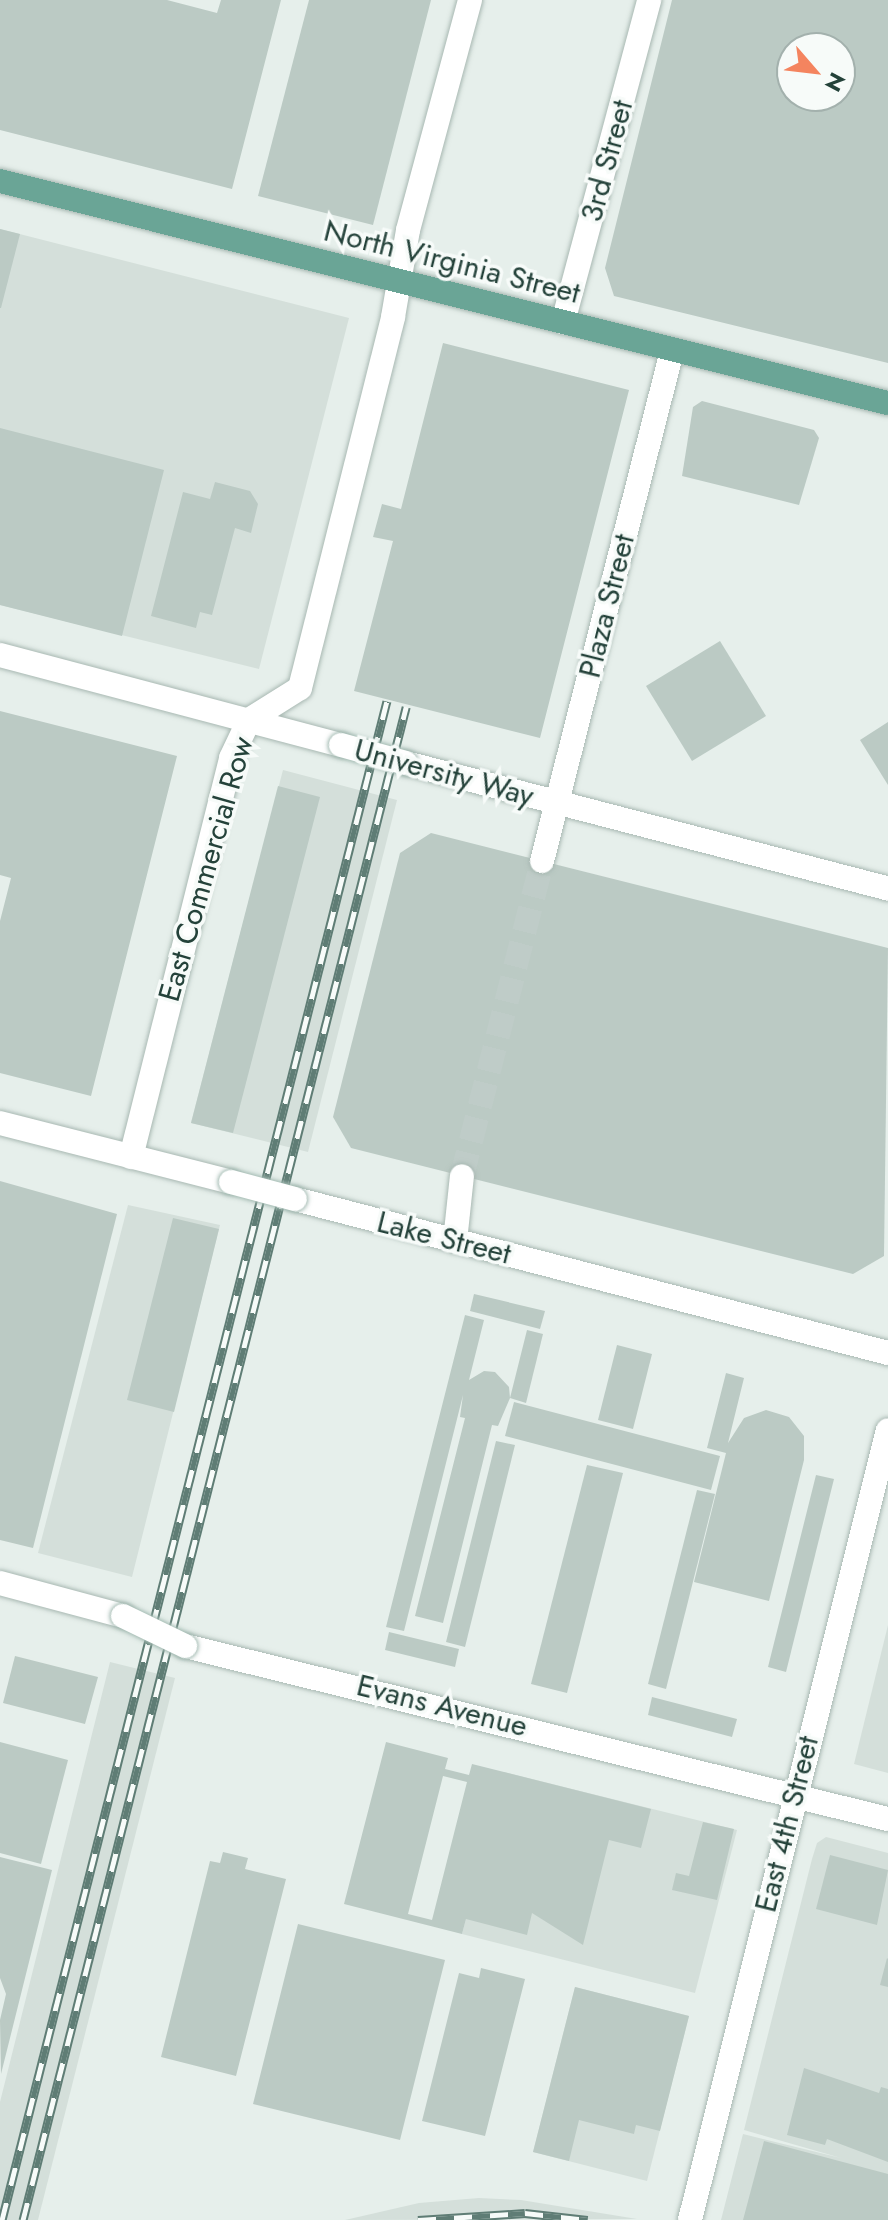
<!DOCTYPE html>
<html>
<head>
<meta charset="utf-8">
<style>
	body { margin:0 }
	#map { position:relative; width:888px; height:2220px; overflow:hidden; background:#e6efeb; font-family:Jost,sans-serif }
	div>[style] { position:absolute }
	.built>* { inset:0; background:#d4dfda }
	.building>* { inset:0; background:#bbcac4 }
	.street-tunnel>* { height:24px; margin-top:-12px; transform-origin:0; background:repeating-linear-gradient(90deg,#bfccc8 0 24px,transparent 0 36px) }
	.roads { filter:drop-shadow(0 0 2px #a8b8b2) drop-shadow(0 0 2px #a8b8b2) }
	.street>* { height:24px; margin:-12px; padding:0 12px; transform-origin:12px; border-radius:12px; background:#fff }
	.secondary>* { height:24px; margin:-12px; padding:0 12px; transform-origin:12px; border-radius:12px; background:#fff }
	.primary>* { height:24px; margin:-12px; padding:0 12px; transform-origin:12px; border-radius:12px; background:#6aa596 }
	.rail>* { height:9px; margin-top:-4.5px; transform-origin:0; background:repeating-linear-gradient(90deg,#f7fbf9 0 18px,#5f7d75 0 36px); box-sizing:border-box; border-block:2px solid #5f7d75 }
	.bridges { filter:drop-shadow(0 0 2px #a4bbb3) drop-shadow(0 0 2px #a4bbb3) }
	.secondary-bridge>* { height:24px; margin:-12px; padding:0 12px; transform-origin:12px; border-radius:12px; background:#fff }
	span { translate:-50% -50%; white-space:nowrap; text-align:center; line-height:1.15; -webkit-text-stroke:7px #f7fbf9; paint-order:stroke }
	.street-label { font-size:30px; color:#24423a }
	.north { position:absolute; left:776px; top:32px; width:80px; height:80px; box-sizing:border-box; background:#f7fbf9; border:2px solid #a3b1ad; border-radius:50%; rotate:118deg; font-size:22px; font-weight:700; line-height:32px; text-align:center; color:#24423a }
	.north::after { content:''; display:block; margin:auto; width:28px; height:36px; background:#f4845f; clip-path:polygon(50% 0,100% 100%,50% 72%,0 100%) }
</style>
</head>
<body>
<div id="map">
	<div class="built">
		<div style="clip-path:polygon(0 229px,349px 318px,259px 669px,0 605px)"></div>
		<div style="clip-path:polygon(283px 770px,397px 800px,308px 1152px,191px 1123px)"></div>
		<div style="clip-path:polygon(128px 1205px,220px 1225px,132px 1577px,38px 1553px)"></div>
		<div style="clip-path:polygon(888px 1625px,888px 1773px,854px 1764px)"></div>
		<div style="clip-path:polygon(110px 1662px,175px 1678px,38px 2220px,0 2220px,0 2102px)"></div>
		<div style="clip-path:polygon(504px 1772px,737px 1830px,695px 1993px,462px 1934px)"></div>
		<div style="clip-path:polygon(826px 1837px,888px 1853px,888px 2220px,721px 2220px,743px 2134px,841px 2158px,744px 2130px,812px 1859px,817px 1843px)"></div>
		<div style="clip-path:polygon(575px 1987px,689px 2016px,647px 2181px,533px 2152px)"></div>
		<div style="clip-path:polygon(479px 2198px,521px 2200px,637px 2219px,345px 2220px,419px 2203px)"></div>
	</div>
	<div class="building">
		<div style="clip-path:polygon(0 0,167px 0,217px 13px,221px 0,281px 0,232px 189px,0 130px)"></div>
		<div style="clip-path:polygon(309px 0,431px 0,373px 225px,258px 196px)"></div>
		<div style="clip-path:polygon(evenodd,672px 0,888px 0,888px 363px,614px 296px,605px 268px,672px 0,792px 48px,840px 48px,840px 96px,792px 96px,792px 48px)"></div>
		<div style="clip-path:polygon(0 229px,20px 234px,1px 308px,0 308px)"></div>
		<div style="clip-path:polygon(443px 343px,629px 390px,540px 738px,354px 691px,393px 541px,373px 537px,382px 504px,401px 509px)"></div>
		<div style="clip-path:polygon(702px 401px,814px 430px,819px 438px,799px 505px,682px 476px,693px 407px)"></div>
		<div style="clip-path:polygon(0 428px,164px 470px,122px 636px,0 605px)"></div>
		<div style="clip-path:polygon(215px 482px,250px 491px,258px 504px,251px 533px,235px 528px,212px 615px,200px 612px,196px 628px,151px 616px,183px 492px,210px 499px)"></div>
		<div style="clip-path:polygon(720px 641px,766px 716px,692px 761px,646px 686px)"></div>
		<div style="clip-path:polygon(0 711px,177px 756px,91px 1096px,0 1073px,0 921px,11px 878px,0 875px)"></div>
		<div style="clip-path:polygon(888px 722px,888px 785px,860px 740px)"></div>
		<div style="clip-path:polygon(278px 786px,320px 797px,233px 1133px,191px 1123px)"></div>
		<div style="clip-path:polygon(431px 833px,888px 948px,884px 1256px,853px 1274px,351px 1148px,333px 1117px,400px 853px)"></div>
		<div style="clip-path:polygon(0 1181px,117px 1214px,33px 1548px,0 1540px)"></div>
		<div style="clip-path:polygon(173px 1218px,219px 1229px,174px 1412px,127px 1400px)"></div>
		<div style="clip-path:polygon(474px 1294px,545px 1311px,540px 1329px,470px 1311px)"></div>
		<div style="clip-path:polygon(465px 1315px,484px 1320px,469px 1380px,484px 1371px,495px 1372px,509px 1387px,510px 1398px,498px 1426px,492px 1425px,443px 1623px,415px 1616px,465px 1418px,460px 1417px,463px 1395px,404px 1631px,386px 1627px)"></div>
		<div style="clip-path:polygon(527px 1330px,543px 1334px,526px 1403px,510px 1398px)"></div>
		<div style="clip-path:polygon(617px 1345px,652px 1354px,633px 1429px,598px 1420px)"></div>
		<div style="clip-path:polygon(726px 1373px,744px 1378px,728px 1443px,744px 1418px,766px 1410px,789px 1417px,804px 1436px,804px 1460px,769px 1601px,694px 1582px,726px 1453px,707px 1448px)"></div>
		<div style="clip-path:polygon(514px 1402px,720px 1456px,711px 1490px,505px 1436px)"></div>
		<div style="clip-path:polygon(496px 1441px,515px 1445px,465px 1647px,446px 1642px)"></div>
		<div style="clip-path:polygon(587px 1465px,623px 1473px,567px 1693px,531px 1684px)"></div>
		<div style="clip-path:polygon(816px 1475px,834px 1479px,786px 1672px,768px 1667px)"></div>
		<div style="clip-path:polygon(697px 1490px,715px 1494px,666px 1689px,648px 1684px)"></div>
		<div style="clip-path:polygon(389px 1632px,459px 1649px,455px 1667px,385px 1650px)"></div>
		<div style="clip-path:polygon(15px 1656px,98px 1677px,85px 1724px,3px 1703px)"></div>
		<div style="clip-path:polygon(652px 1697px,737px 1719px,732px 1737px,648px 1715px)"></div>
		<div style="clip-path:polygon(0 1742px,68px 1760px,41px 1864px,0 1853px)"></div>
		<div style="clip-path:polygon(evenodd,386px 1742px,448px 1758px,445px 1769px,469px 1775px,472px 1764px,651px 1809px,641px 1848px,609px 1840px,583px 1945px,532px 1913px,527px 1935px,466px 1919px,462px 1934px,344px 1904px,386px 1742px,443px 1776px,467px 1782px,432px 1920px,408px 1914px,443px 1776px)"></div>
		<div style="clip-path:polygon(703px 1822px,734px 1829px,717px 1900px,672px 1890px,676px 1873px,689px 1876px)"></div>
		<div style="clip-path:polygon(223px 1852px,248px 1858px,245px 1869px,286px 1879px,236px 2076px,161px 2057px,210px 1861px,220px 1863px)"></div>
		<div style="clip-path:polygon(830px 1855px,888px 1870px,877px 1925px,816px 1909px)"></div>
		<div style="clip-path:polygon(0 1857px,52px 1870px,1px 2074px,0 2020px,6px 1994px,0 1978px)"></div>
		<div style="clip-path:polygon(298px 1924px,445px 1960px,400px 2140px,253px 2104px)"></div>
		<div style="clip-path:polygon(887px 1958px,888px 1959px,888px 1987px,880px 1985px)"></div>
		<div style="clip-path:polygon(481px 1968px,525px 1979px,485px 2136px,422px 2121px,459px 1973px,479px 1978px)"></div>
		<div style="clip-path:polygon(575px 1987px,689px 2016px,660px 2131px,636px 2125px,634px 2134px,579px 2120px,569px 2161px,533px 2152px)"></div>
		<div style="clip-path:polygon(804px 2068px,879px 2093px,881px 2087px,888px 2089px,888px 2162px,827px 2139px,825px 2145px,787px 2135px)"></div>
		<div style="clip-path:polygon(764px 2141px,888px 2174px,888px 2220px,743px 2220px)"></div>
	</div>
	<div class="street-tunnel">
		<div style="left:462px;top:1176px;width:325px;rotate:-75.7deg"></div>
	</div>
	<div class="roads">
		<div class="street">
			<div style="left:563px;top:322px;width:333px;rotate:-75deg"></div>
			<div style="left:542px;top:861px;width:526px;rotate:-75.7deg"></div>
			<div style="left:131px;top:1157px;width:411px;rotate:-75.9deg"></div>
			<div style="left:231px;top:758px;width:42px;rotate:-64.7deg"></div>
			<div style="left:249px;top:720px;width:60px;rotate:-32.1deg"></div>
			<div style="left:300px;top:688px;width:382px;rotate:-75.9deg"></div>
			<div style="left:393px;top:317px;width:88px;rotate:-80.2deg"></div>
			<div style="left:408px;top:230px;width:238px;rotate:-74.9deg"></div>
			<div style="left:455px;top:1241px;width:65px;rotate:-83.9deg"></div>
		</div>
		<div class="secondary">
			<div style="left:0;top:655px;width:353px;rotate:14.8deg"></div>
			<div style="left:406px;top:763px;width:498px;rotate:14.6deg"></div>
			<div style="left:0;top:1123px;width:238px;rotate:14.3deg"></div>
			<div style="left:295px;top:1199px;width:613px;rotate:14.56deg"></div>
			<div style="left:0;top:1583px;width:127px;rotate:15deg"></div>
			<div style="left:185px;top:1646px;width:724px;rotate:13.83deg"></div>
			<div style="left:690px;top:2220px;width:814px;rotate:-75.93deg"></div>
		</div>
		<div class="primary">
			<div style="left:0;top:181px;width:915px;rotate:14.04deg"></div>
		</div>
	</div>
	<div class="rail">
		<div style="left:2px;top:2220px;width:1567px;rotate:-75.78deg"></div>
		<div style="left:23px;top:2220px;width:1561px;rotate:-75.79deg"></div>
		<div style="left:418px;top:2220px;width:107px;rotate:-3.7deg"></div>
		<div style="left:525px;top:2213px;width:63px;rotate:6.3deg"></div>
	</div>
	<div class="bridges">
		<div class="secondary-bridge">
			<div style="left:341px;top:745px;width:67px;rotate:15.5deg"></div>
			<div style="left:231px;top:1182px;width:66px;rotate:14.9deg"></div>
			<div style="left:123px;top:1616px;width:69px;rotate:25.8deg"></div>
		</div>
	</div>
	<div class="street-label">
		<span style="left:607px;top:161px;rotate:-75deg">3rd Street</span>
		<span style="left:452px;top:262px;rotate:14deg">North Virginia Street</span>
		<span style="left:607px;top:606px;rotate:-76deg">Plaza Street</span>
		<span style="left:444px;top:773px;rotate:15deg">University Way</span>
		<span style="left:206px;top:869px;rotate:-74deg">East Commercial Row</span>
		<span style="left:444px;top:1238px;rotate:14deg">Lake Street</span>
		<span style="left:442px;top:1706px;rotate:14deg">Evans Avenue</span>
		<span style="left:787px;top:1824px;rotate:-76deg">East 4th Street</span>
	</div>
	<div class="north">N</div>
</div>
</body>
</html>
